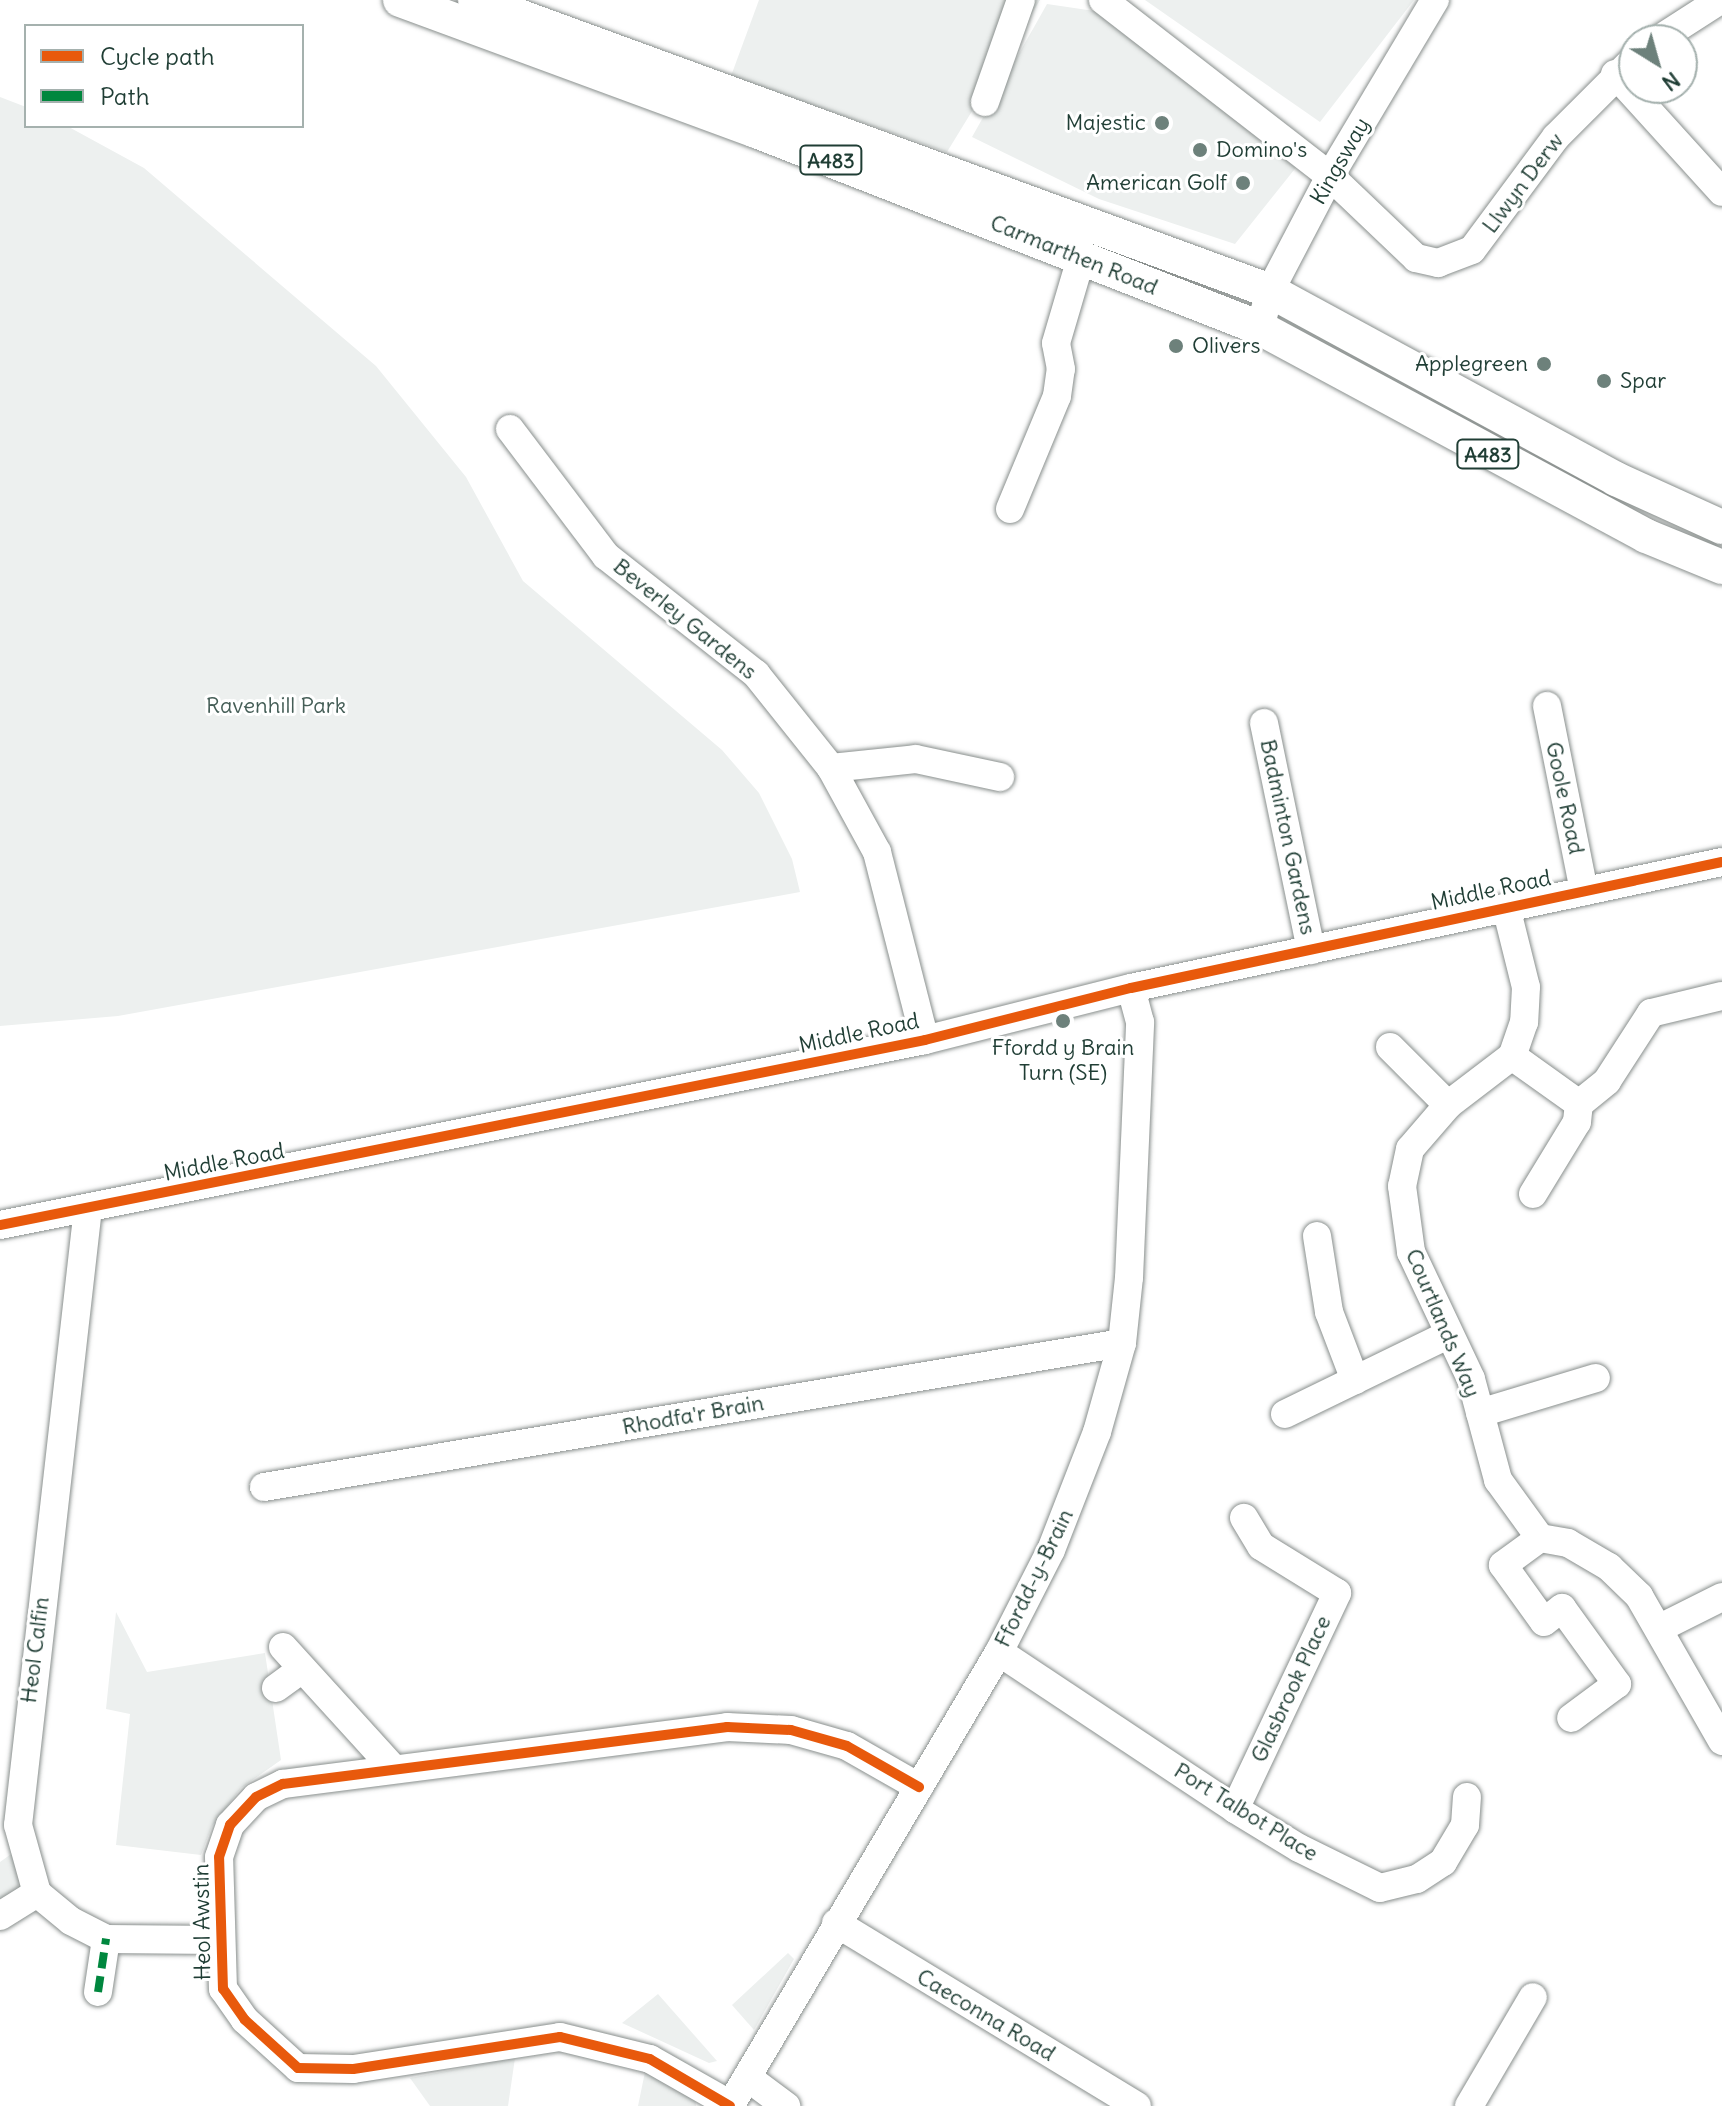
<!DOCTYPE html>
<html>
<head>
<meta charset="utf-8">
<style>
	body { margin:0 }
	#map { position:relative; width:1722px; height:2106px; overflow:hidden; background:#fff; font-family:Delius,sans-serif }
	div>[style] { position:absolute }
	.built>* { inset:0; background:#edf0ef }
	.roads { filter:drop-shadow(0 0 2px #898f8d) drop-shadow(0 0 2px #898f8d) }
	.minor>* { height:28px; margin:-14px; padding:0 14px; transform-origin:14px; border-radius:14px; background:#fff }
	.major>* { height:34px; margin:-17px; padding:0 17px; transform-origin:17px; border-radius:17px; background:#fff }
	.quiet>* { height:8px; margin-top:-4px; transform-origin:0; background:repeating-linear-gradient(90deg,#00873e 0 16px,transparent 0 24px) }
	.cycleway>* { height:10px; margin:-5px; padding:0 5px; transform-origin:5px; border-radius:5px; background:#e8590c }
	.dots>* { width:22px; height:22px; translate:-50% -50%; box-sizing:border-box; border:4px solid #fff; border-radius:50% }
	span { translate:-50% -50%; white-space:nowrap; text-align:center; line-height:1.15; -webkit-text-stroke:6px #fff; paint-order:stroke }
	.shield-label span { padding:2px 6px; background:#fff; border:2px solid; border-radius:6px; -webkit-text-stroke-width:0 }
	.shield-label { font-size:20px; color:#1f3d34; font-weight:700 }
	.poi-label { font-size:22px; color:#1f3d34 }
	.right { translate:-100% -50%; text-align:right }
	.left { translate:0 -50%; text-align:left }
	.street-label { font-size:22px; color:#1f3d34 }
	.park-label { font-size:22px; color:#455e57 }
	.legend { position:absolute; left:24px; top:24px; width:280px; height:104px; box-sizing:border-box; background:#fff; border:2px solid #a5b1ae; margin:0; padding:10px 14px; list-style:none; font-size:24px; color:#1f3d34 }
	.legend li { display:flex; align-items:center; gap:16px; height:40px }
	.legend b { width:40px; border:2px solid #a5b1ae }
	.north { position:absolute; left:1618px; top:24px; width:80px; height:80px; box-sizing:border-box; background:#fff; border:2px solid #a5b1ae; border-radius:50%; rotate:143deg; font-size:22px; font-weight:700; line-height:32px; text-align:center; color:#1f3d34 }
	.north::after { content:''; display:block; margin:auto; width:28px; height:36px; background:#6d817b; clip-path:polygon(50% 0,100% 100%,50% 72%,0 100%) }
</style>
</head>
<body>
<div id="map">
	<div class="built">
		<div style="clip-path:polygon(759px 0,1040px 0,947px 152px,731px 76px)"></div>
		<div style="clip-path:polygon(1145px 0,1414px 0,1320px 122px)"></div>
		<div style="clip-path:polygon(1047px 4px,1108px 13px,1298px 165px,1235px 244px,1099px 199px,972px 137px)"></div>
		<div style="clip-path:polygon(0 97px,26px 107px,26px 126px,67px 126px,144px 168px,376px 366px,466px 477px,523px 581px,722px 750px,759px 793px,792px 859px,800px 892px,118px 1016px,0 1026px)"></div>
		<div style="clip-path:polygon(116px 1612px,147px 1672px,265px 1653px,281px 1760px,241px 1788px,212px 1826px,201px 1855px,116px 1845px,130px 1714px,106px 1709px)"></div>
		<div style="clip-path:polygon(14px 1852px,21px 1875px,16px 1892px,0 1901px,0 1862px)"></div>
		<div style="clip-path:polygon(788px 1953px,794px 1959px,754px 2030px,732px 2005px)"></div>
		<div style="clip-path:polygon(658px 1994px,717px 2061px,709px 2063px,622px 2023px)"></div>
		<div style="clip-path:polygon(515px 2058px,508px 2106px,430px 2106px,410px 2078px)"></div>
		<div style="clip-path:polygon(645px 2072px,695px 2097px,696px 2106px,638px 2106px)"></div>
	</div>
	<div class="roads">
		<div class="minor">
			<div style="left:1103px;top:0;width:287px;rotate:37.8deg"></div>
			<div style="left:1330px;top:176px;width:119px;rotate:43.6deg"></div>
			<div style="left:1416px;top:258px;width:23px;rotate:13deg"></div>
			<div style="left:1438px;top:263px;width:36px;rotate:-21deg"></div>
			<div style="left:1472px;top:250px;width:141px;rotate:-53.4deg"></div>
			<div style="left:1556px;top:137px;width:110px;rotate:-45deg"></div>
			<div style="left:1658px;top:40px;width:74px;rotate:-32.8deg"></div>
			<div style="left:1615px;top:74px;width:159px;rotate:47.8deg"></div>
			<div style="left:985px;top:102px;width:108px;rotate:-70.6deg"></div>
			<div style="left:1260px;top:328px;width:38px;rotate:-75deg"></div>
			<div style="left:1270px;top:291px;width:130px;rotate:-62.4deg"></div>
			<div style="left:1330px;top:176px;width:205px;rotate:-59.2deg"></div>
			<div style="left:510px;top:429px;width:159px;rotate:52.9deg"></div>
			<div style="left:606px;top:556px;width:191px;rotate:38.2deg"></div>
			<div style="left:756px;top:674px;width:120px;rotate:51.4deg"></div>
			<div style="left:831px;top:768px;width:96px;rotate:61.3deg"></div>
			<div style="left:877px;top:852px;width:194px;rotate:75.7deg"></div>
			<div style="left:1010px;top:509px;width:122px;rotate:-67.4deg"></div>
			<div style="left:1057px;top:396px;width:27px;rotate:-82deg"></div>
			<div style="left:1061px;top:369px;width:26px;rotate:-101deg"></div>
			<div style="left:1056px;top:343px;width:89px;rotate:-73.6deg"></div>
			<div style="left:1547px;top:706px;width:189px;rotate:78.7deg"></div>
			<div style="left:1264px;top:723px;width:232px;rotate:78.3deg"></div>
			<div style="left:831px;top:768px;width:85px;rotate:-6deg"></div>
			<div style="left:916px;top:759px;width:86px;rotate:12.1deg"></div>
			<div style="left:1506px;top:907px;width:82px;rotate:76deg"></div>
			<div style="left:1526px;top:987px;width:35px;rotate:93deg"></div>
			<div style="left:1524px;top:1022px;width:36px;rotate:109deg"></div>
			<div style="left:1512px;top:1056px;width:81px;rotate:142.6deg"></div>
			<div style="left:1448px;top:1105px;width:58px;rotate:130.8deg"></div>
			<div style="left:1410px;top:1149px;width:38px;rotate:102deg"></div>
			<div style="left:1402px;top:1186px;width:67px;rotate:82.2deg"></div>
			<div style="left:1411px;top:1252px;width:140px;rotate:64.7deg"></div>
			<div style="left:1471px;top:1379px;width:105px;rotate:75deg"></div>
			<div style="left:1498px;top:1480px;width:72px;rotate:54.1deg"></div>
			<div style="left:1540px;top:1538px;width:28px;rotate:10deg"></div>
			<div style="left:1568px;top:1543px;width:48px;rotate:30.3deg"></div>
			<div style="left:1609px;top:1567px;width:42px;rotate:44deg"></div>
			<div style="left:1639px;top:1596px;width:167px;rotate:60.2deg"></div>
			<div style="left:1390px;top:1047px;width:82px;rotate:45deg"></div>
			<div style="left:1512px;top:1056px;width:82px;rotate:35.6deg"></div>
			<div style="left:1579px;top:1104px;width:36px;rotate:-39deg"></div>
			<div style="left:1607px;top:1081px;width:81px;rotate:-57.1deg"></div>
			<div style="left:1651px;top:1013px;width:73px;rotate:-13.5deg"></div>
			<div style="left:1533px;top:1194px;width:84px;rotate:-58.6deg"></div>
			<div style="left:1577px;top:1122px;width:18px;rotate:-84deg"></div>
			<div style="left:88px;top:1208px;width:621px;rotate:96.47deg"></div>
			<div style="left:18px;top:1825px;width:71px;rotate:74.4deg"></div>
			<div style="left:37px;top:1893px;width:44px;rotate:39.5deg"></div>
			<div style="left:71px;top:1921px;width:39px;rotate:27deg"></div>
			<div style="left:106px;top:1939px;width:114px;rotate:0.5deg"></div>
			<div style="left:0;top:1225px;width:943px;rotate:-11.31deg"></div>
			<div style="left:925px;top:1040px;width:212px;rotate:-14.2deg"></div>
			<div style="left:1131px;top:988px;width:604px;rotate:-12.04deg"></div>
			<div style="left:1317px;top:1236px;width:77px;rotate:81deg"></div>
			<div style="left:1329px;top:1312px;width:73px;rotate:69.1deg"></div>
			<div style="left:1480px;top:1413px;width:121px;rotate:-16.8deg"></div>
			<div style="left:1285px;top:1414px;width:181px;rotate:-25.9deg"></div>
			<div style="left:264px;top:1487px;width:870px;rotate:-9.53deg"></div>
			<div style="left:1540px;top:1538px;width:46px;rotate:143.9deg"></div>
			<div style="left:1503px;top:1565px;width:70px;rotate:54.3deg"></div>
			<div style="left:1544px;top:1622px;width:23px;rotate:-38deg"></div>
			<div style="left:1562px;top:1608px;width:94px;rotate:54.1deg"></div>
			<div style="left:1617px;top:1684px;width:57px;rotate:143.5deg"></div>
			<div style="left:1662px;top:1627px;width:67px;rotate:-26.6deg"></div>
			<div style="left:283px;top:1647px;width:164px;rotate:47.7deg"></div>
			<div style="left:999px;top:1652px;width:283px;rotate:33.6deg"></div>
			<div style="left:1235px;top:1809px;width:75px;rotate:31.4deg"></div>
			<div style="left:1299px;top:1848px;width:90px;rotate:26.3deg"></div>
			<div style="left:1380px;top:1888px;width:38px;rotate:-14deg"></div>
			<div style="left:1417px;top:1879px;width:31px;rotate:-33deg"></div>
			<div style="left:1443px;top:1862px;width:43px;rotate:-59.3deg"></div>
			<div style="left:1465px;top:1825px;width:28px;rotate:-86deg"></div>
			<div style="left:276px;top:1688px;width:32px;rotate:-36deg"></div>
			<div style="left:1235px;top:1809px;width:239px;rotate:-64.7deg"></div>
			<div style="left:1337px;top:1593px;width:89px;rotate:-148.3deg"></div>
			<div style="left:1261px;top:1546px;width:33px;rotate:-121deg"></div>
			<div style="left:0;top:1916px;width:44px;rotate:-31.9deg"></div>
			<div style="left:836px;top:1923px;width:352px;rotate:31.3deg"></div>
			<div style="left:98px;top:1992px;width:54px;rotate:-81.4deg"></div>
			<div style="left:747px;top:2077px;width:49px;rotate:36.6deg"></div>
			<div style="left:731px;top:2105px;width:93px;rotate:-150.4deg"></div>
			<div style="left:650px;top:2059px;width:93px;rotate:-166.3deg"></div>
			<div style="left:560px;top:2037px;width:209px;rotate:171.2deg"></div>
			<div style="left:353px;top:2069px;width:55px;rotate:-179deg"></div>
			<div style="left:298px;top:2068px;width:72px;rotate:-137.8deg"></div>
			<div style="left:245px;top:2020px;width:38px;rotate:-125deg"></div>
			<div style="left:223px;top:1989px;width:132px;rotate:-91.7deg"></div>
			<div style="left:219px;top:1857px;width:34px;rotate:-71deg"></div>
			<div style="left:230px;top:1825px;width:38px;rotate:-47deg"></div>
			<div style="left:256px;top:1797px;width:30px;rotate:-26deg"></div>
			<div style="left:283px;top:1784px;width:448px;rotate:-7.3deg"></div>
			<div style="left:727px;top:1727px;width:64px;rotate:2.7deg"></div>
			<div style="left:791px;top:1730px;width:58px;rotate:15.9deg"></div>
			<div style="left:847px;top:1746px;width:83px;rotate:29.7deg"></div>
			<div style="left:730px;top:2106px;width:528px;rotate:-59.35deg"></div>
			<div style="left:999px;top:1652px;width:114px;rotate:-63deg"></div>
			<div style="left:1051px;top:1550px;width:127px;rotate:-68.7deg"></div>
			<div style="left:1097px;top:1432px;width:92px;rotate:-74.3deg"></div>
			<div style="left:1122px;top:1343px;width:65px;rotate:-83.9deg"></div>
			<div style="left:1129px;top:1278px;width:256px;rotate:-87.5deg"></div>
			<div style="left:1140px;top:1022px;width:35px;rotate:-105deg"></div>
			<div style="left:1469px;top:2106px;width:126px;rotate:-59.6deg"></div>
		</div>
		<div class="major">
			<div style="left:400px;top:0;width:379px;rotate:20.2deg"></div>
			<div style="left:756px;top:131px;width:541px;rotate:21.35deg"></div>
			<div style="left:1260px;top:328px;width:438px;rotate:28.3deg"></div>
			<div style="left:1646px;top:536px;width:82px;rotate:22.2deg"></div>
			<div style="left:475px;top:0;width:847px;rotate:20.1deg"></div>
			<div style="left:1270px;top:291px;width:394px;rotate:28.5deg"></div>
			<div style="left:1616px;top:479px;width:116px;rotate:24.4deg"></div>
		</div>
	</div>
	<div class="quiet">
		<div style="left:98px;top:1992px;width:54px;rotate:-81.4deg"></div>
	</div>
	<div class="cycleway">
		<div style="left:0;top:1225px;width:943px;rotate:-11.31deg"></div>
		<div style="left:925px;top:1040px;width:212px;rotate:-14.2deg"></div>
		<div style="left:1131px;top:988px;width:604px;rotate:-12.04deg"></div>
		<div style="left:730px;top:2106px;width:93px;rotate:-149.6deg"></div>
		<div style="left:650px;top:2059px;width:93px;rotate:-166.3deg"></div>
		<div style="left:560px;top:2037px;width:209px;rotate:171.2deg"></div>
		<div style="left:353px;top:2069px;width:55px;rotate:-179deg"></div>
		<div style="left:298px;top:2068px;width:72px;rotate:-137.8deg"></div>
		<div style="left:245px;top:2020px;width:38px;rotate:-125deg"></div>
		<div style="left:223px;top:1989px;width:132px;rotate:-91.7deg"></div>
		<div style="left:219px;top:1857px;width:34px;rotate:-71deg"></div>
		<div style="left:230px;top:1825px;width:38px;rotate:-47deg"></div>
		<div style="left:256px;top:1797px;width:30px;rotate:-26deg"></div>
		<div style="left:283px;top:1784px;width:448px;rotate:-7.3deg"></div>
		<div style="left:727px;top:1727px;width:64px;rotate:2.7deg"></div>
		<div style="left:791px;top:1730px;width:58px;rotate:15.9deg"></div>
		<div style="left:847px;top:1746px;width:83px;rotate:29.7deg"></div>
	</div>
	<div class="dots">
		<div style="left:1162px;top:123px;background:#6d817b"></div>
		<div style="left:1200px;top:150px;background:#6d817b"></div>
		<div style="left:1243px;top:183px;background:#6d817b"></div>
		<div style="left:1176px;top:346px;background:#6d817b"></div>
		<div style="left:1544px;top:364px;background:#6d817b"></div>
		<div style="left:1604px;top:381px;background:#6d817b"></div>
		<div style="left:1063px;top:1021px;background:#6d817b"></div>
	</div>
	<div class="shield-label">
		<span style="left:831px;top:160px">A483</span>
		<span style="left:1488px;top:454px">A483</span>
	</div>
	<div class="poi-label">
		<span class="right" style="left:1146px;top:123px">Majestic</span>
		<span class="left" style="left:1216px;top:150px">Domino's</span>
		<span class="right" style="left:1227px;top:183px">American Golf</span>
		<span class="left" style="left:1192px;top:346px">Olivers</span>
		<span class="right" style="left:1528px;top:364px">Applegreen</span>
		<span class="left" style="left:1620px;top:381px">Spar</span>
		<span style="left:1063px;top:1060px">Ffordd y Brain<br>Turn (SE)</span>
	</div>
	<div class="street-label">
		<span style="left:1340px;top:161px;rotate:-60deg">Kingsway</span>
		<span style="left:1523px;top:183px;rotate:-53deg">Llwyn Derw</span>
		<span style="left:1074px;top:255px;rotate:22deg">Carmarthen Road</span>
		<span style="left:685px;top:619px;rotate:39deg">Beverley Gardens</span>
		<span style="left:1565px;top:798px;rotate:78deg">Goole Road</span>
		<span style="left:1288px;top:837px;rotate:78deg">Badminton Gardens</span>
		<span style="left:1491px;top:890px;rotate:-12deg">Middle Road</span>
		<span style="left:859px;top:1033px;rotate:-12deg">Middle Road</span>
		<span style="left:224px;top:1162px;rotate:-11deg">Middle Road</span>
		<span style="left:1443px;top:1323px;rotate:67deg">Courtlands Way</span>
		<span style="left:693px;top:1415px;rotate:-10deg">Rhodfa'r Brain</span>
		<span style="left:1034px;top:1578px;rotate:-64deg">Ffordd-y-Brain</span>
		<span style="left:35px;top:1650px;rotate:-83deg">Heol Calfin</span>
		<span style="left:1291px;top:1689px;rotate:-65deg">Glasbrook Place</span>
		<span style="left:1246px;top:1812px;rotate:32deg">Port Talbot Place</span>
		<span style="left:202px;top:1922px;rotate:-91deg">Heol Awstin</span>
		<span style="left:986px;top:2015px;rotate:31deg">Caeconna Road</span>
	</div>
	<div class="park-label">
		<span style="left:276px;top:706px">Ravenhill Park</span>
	</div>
	<ul class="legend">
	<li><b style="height:10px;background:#e8590c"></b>Cycle path</li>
	<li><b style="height:10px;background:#00873e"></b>Path</li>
	</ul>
	<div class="north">N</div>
</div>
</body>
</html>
